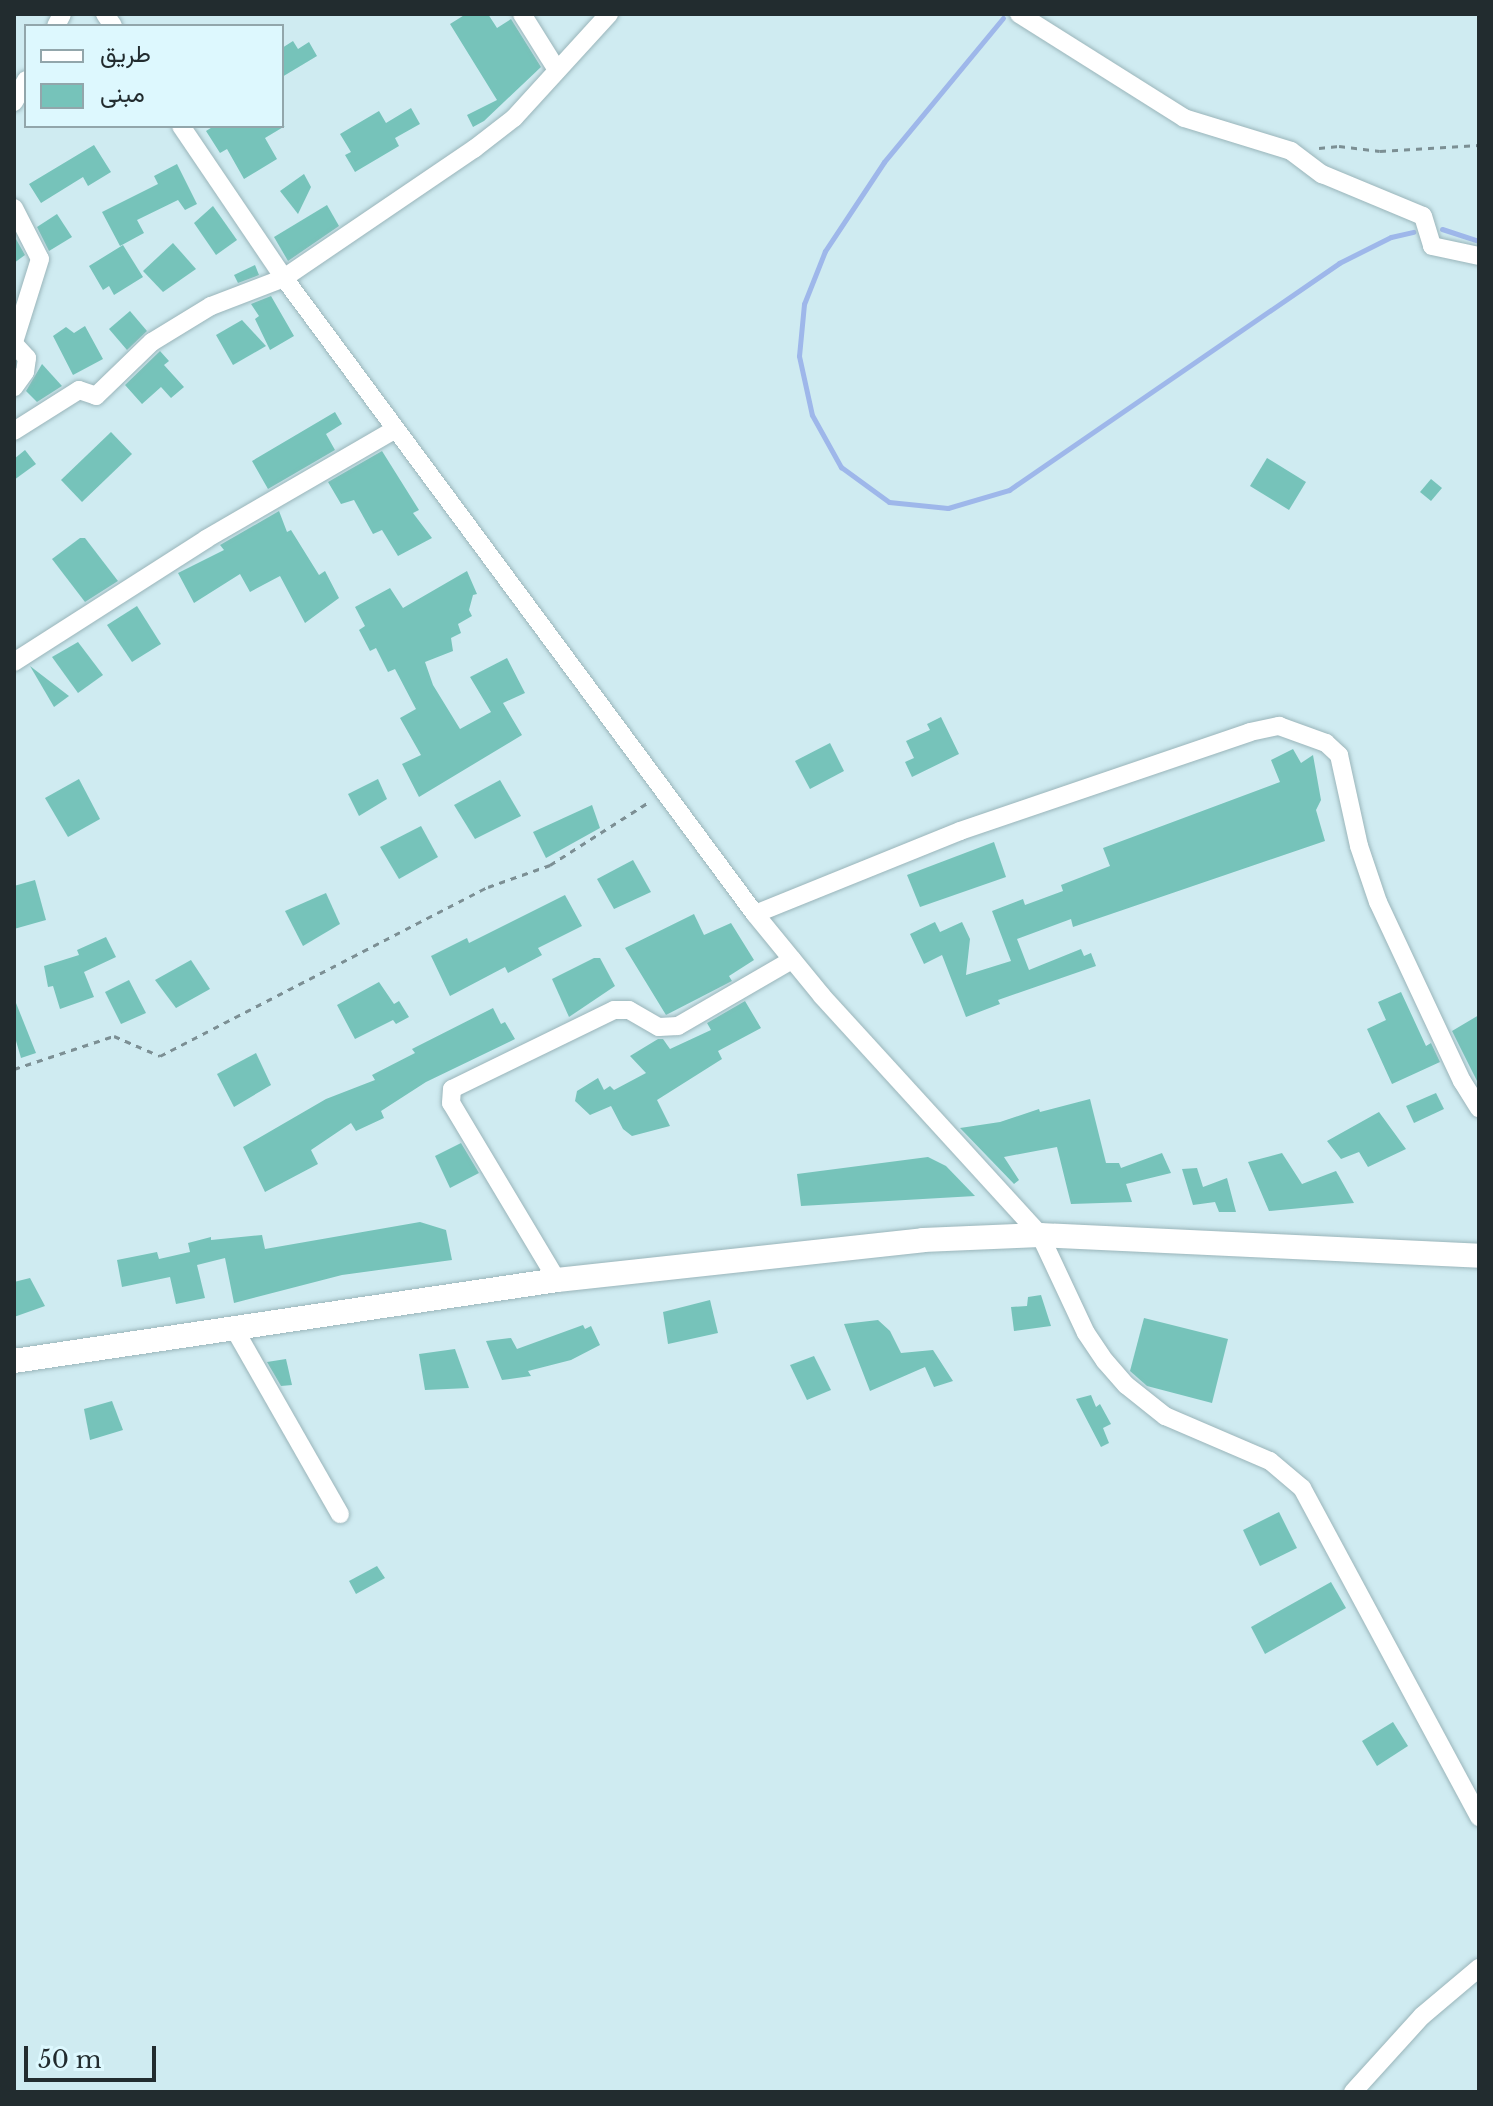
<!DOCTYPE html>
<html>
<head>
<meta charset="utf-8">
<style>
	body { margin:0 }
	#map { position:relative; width:1493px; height:2106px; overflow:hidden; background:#cfebf1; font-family:"Libre Baskerville",Vazirmatn,serif }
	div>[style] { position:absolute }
	.stream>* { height:5px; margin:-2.5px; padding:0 2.5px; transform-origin:2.5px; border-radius:2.5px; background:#9eb7ea }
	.building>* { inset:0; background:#76c3ba }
	.path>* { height:3px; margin-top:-1.5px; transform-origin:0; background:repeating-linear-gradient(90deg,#7c8f94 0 6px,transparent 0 12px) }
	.roads { filter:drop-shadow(0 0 2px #9ab5ba) drop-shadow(0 0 2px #9ab5ba) }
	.minor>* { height:18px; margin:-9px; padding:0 9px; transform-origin:9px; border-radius:9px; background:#fff }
	.major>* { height:24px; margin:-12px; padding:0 12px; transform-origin:12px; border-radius:12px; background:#fff }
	span { translate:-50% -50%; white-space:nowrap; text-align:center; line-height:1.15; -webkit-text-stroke:6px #ddf8fe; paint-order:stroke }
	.frame { position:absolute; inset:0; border:16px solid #222c2f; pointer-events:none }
	.legend { position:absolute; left:24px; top:24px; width:260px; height:104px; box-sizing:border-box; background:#ddf8fe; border:2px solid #92a6ab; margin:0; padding:10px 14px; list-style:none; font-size:24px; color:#222c2f }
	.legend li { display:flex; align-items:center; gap:16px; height:40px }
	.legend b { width:40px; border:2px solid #92a6ab }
	.scale { position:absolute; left:24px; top:2046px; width:132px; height:36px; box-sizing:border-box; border:4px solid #222c2f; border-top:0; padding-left:10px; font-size:24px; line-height:28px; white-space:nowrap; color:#222c2f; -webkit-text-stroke:6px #ddf8fe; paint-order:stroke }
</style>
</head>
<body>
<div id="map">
	<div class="stream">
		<div style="left:1003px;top:18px;width:187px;rotate:129.6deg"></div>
		<div style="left:884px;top:162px;width:107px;rotate:123.5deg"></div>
		<div style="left:825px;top:251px;width:57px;rotate:111.6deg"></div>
		<div style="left:804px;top:304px;width:52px;rotate:95.5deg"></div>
		<div style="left:799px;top:356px;width:60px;rotate:77.6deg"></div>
		<div style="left:812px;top:415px;width:60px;rotate:60.9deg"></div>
		<div style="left:841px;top:467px;width:59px;rotate:36.1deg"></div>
		<div style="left:889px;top:502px;width:59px;rotate:5.8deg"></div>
		<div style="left:948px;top:508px;width:64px;rotate:-16.4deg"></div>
		<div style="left:1009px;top:490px;width:401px;rotate:-34.5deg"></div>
		<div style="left:1339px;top:263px;width:58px;rotate:-26.6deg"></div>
		<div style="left:1391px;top:237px;width:23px;rotate:-13deg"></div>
		<div style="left:1442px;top:229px;width:39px;rotate:18deg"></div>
	</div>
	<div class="building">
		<div style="clip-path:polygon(466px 14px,488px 14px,497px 28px,511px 19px,541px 67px,484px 121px,473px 127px,467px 115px,497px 100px,450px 24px)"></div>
		<div style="clip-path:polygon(293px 41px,298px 49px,309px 42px,317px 56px,282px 77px,282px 48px)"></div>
		<div style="clip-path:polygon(411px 108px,420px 124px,395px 138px,399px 146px,355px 172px,345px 155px,351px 152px,340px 134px,379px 111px,386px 123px)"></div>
		<div style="clip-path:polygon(214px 126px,285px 126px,265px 138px,277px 159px,244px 179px,227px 149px,220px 153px,206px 131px)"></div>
		<div style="clip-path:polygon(94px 145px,111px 172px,88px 186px,83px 177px,41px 203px,29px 184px)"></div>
		<div style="clip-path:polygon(177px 164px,197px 204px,185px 210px,178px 200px,137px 220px,144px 233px,120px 246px,102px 212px,158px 184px,154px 176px)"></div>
		<div style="clip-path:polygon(304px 174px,311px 187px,298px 214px,280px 191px)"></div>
		<div style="clip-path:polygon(327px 205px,339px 226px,288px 261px,274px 237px)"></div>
		<div style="clip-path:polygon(213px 206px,237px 240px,216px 255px,194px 223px)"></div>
		<div style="clip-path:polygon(57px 214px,72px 237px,49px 251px,37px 227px)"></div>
		<div style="clip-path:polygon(16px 239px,25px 255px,14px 263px,14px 241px)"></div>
		<div style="clip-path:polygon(173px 243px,196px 269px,163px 292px,143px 271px)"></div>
		<div style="clip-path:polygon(123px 245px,143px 277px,114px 295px,109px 286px,103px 290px,89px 266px)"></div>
		<div style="clip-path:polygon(255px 265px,259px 275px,238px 283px,234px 275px)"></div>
		<div style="clip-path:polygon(271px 296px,294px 336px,270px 350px,255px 319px,259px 316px,251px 304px)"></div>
		<div style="clip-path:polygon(130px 311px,147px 331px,127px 350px,109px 329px)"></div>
		<div style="clip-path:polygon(242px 320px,266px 346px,233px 365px,216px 335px)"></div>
		<div style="clip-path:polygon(85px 326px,103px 359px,73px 375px,53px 336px,66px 327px,74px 333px)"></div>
		<div style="clip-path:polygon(160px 351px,169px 361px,164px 365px,184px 387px,171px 398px,161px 387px,142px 404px,125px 385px)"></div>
		<div style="clip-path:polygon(42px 364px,62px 386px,37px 402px,26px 391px)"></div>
		<div style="clip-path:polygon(335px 412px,342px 424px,326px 434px,335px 450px,268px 489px,252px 461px)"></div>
		<div style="clip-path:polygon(111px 432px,132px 454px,82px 502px,61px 480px)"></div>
		<div style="clip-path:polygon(25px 450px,36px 464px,14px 480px,14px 459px)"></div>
		<div style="clip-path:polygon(382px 451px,419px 510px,413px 513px,432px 538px,398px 556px,382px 530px,373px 534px,354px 500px,341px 504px,328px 482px)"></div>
		<div style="clip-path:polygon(1267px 458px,1306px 482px,1289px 510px,1250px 486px)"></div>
		<div style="clip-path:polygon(1431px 479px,1442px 488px,1431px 501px,1420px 492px)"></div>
		<div style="clip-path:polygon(279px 511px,287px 532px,291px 530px,319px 575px,325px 571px,339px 598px,305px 623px,280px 576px,250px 592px,240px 574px,194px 603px,178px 573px,224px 550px,220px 545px)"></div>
		<div style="clip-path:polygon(80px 538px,85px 538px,118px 581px,85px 602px,52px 559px)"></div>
		<div style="clip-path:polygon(467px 571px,477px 594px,473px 595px,469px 610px,472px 616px,458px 624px,461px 633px,451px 638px,453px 651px,425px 662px,433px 685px,460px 729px,491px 712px,470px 677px,507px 658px,525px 693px,503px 703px,522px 735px,419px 797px,402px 764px,421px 755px,400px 718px,416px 709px,395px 669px,388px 672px,376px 648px,370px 651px,359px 630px,365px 626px,355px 607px,390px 588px,403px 608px)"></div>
		<div style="clip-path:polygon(137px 606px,161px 644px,132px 662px,107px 625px)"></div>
		<div style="clip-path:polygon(78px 642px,103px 675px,78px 693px,52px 657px)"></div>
		<div style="clip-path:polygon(30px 666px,69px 696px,54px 707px)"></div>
		<div style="clip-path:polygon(941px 717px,959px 754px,912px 777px,905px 762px,914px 758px,906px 741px,930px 730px,927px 724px)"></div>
		<div style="clip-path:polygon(830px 743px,844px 771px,810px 789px,795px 761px)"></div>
		<div style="clip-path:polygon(1293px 749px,1301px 763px,1313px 755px,1321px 800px,1316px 810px,1325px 841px,1073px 927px,1071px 919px,1017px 939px,1029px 970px,1081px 949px,1084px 956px,1091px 953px,1096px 966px,998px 1000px,1000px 1004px,966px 1017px,942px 955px,924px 964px,910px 934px,935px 922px,940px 932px,962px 922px,970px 939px,966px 975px,1011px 961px,992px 911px,1023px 899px,1025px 905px,1063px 891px,1061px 885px,1110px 866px,1103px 848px,1280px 782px,1271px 760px)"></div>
		<div style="clip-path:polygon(79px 779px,100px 819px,68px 837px,45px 798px)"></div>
		<div style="clip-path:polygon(378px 779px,387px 799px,359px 816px,348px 794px)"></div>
		<div style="clip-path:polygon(500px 780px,521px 816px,475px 839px,454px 805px)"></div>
		<div style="clip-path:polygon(592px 805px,600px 828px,546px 858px,533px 832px)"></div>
		<div style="clip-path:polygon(421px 826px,438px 857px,399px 879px,380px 847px)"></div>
		<div style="clip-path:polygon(994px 842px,1006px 877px,920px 907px,907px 875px)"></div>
		<div style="clip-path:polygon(633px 860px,651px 892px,614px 909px,597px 879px)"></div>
		<div style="clip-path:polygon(35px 880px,46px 920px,14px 929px,14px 886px)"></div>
		<div style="clip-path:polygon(326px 893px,340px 924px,303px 946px,285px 911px)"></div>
		<div style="clip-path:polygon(565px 895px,582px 926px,538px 948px,542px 955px,508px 973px,505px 967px,450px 996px,431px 956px,467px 938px,469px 943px)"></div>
		<div style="clip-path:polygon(694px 914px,704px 935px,731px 923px,754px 960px,729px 976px,732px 981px,666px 1015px,625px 948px)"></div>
		<div style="clip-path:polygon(106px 937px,116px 957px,84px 972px,94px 997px,60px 1009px,53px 986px,48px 987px,44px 966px,79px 955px,77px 950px)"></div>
		<div style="clip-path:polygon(594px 958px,600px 958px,615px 986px,569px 1017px,552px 979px)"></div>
		<div style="clip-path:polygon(191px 960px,210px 989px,176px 1008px,155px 980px)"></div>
		<div style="clip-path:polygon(129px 980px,146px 1013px,121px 1024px,105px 992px)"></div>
		<div style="clip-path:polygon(379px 982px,394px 1004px,399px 1001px,409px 1017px,396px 1024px,393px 1020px,355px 1039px,337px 1005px)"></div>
		<div style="clip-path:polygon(1401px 992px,1426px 1046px,1431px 1043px,1440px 1062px,1392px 1084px,1367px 1029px,1386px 1020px,1378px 1002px)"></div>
		<div style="clip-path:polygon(14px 998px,36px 1053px,21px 1058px,14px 1034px)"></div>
		<div style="clip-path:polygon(745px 1001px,761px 1028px,718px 1051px,722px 1059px,657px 1100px,670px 1126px,632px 1136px,623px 1129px,611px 1106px,590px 1115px,575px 1101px,577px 1091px,598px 1078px,604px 1090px,610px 1086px,614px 1090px,646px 1073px,630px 1056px,658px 1039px,663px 1039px,670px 1049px,711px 1030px,707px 1023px)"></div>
		<div style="clip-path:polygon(493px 1008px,501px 1024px,505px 1022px,515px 1039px,426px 1082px,381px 1111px,384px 1118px,356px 1131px,351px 1123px,311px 1150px,318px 1164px,265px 1192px,243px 1147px,326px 1099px,375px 1080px,372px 1075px,415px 1053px,412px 1049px)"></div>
		<div style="clip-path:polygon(1479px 1015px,1479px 1085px,1452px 1031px)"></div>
		<div style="clip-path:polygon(256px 1053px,271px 1085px,234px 1107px,217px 1074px)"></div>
		<div style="clip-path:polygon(1436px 1093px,1444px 1109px,1414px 1123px,1406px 1106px)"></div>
		<div style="clip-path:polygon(1090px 1099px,1106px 1163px,1119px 1163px,1121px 1168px,1162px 1153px,1171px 1173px,1126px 1184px,1132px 1202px,1071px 1204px,1057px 1147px,1004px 1157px,1019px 1180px,1014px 1184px,960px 1128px,1000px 1122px,1039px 1109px,1040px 1112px)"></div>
		<div style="clip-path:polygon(1379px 1112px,1406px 1149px,1368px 1167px,1359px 1152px,1341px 1159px,1327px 1141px)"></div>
		<div style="clip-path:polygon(461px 1143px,479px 1173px,450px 1188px,435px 1156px)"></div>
		<div style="clip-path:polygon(1282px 1153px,1302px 1184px,1336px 1171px,1354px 1203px,1269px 1211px,1248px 1162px)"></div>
		<div style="clip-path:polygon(928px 1157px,946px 1166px,975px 1196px,801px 1206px,797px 1174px)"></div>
		<div style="clip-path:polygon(1197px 1168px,1203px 1187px,1227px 1178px,1236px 1212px,1219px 1212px,1215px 1202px,1193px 1205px,1182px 1169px)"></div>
		<div style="clip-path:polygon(420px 1222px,446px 1230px,452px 1260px,342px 1275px,234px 1303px,225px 1258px,197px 1265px,205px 1298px,176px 1304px,170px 1277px,122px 1287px,117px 1260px,157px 1252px,159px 1259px,190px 1252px,188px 1243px,211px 1237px,211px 1240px,262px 1235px,265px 1249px)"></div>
		<div style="clip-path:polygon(30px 1278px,45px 1306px,14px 1317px,14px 1282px)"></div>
		<div style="clip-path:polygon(1041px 1295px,1051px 1326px,1014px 1331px,1011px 1307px,1027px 1306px,1028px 1297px)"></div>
		<div style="clip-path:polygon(710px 1300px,718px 1333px,668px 1344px,663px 1312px)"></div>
		<div style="clip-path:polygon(1144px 1318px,1228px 1339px,1212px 1403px,1147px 1386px,1130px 1371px)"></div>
		<div style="clip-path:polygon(878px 1320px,890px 1331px,901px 1353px,933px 1350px,953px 1381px,934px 1387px,925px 1367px,870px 1391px,844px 1324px)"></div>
		<div style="clip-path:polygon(583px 1325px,585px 1329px,591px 1326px,600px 1345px,571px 1360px,528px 1371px,531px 1376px,502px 1380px,486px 1341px,511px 1338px,517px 1349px)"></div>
		<div style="clip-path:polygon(455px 1349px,469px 1388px,425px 1390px,419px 1354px)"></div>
		<div style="clip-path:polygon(814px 1356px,831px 1390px,807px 1400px,790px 1365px)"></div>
		<div style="clip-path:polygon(286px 1359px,292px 1385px,281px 1386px,267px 1362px)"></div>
		<div style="clip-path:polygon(1091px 1395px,1096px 1407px,1100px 1404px,1111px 1424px,1103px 1428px,1109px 1443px,1101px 1447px,1076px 1399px)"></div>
		<div style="clip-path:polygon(112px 1401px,123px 1430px,90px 1440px,84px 1409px)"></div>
		<div style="clip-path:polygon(1279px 1512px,1297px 1548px,1260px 1566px,1243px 1530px)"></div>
		<div style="clip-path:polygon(377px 1566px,385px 1578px,356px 1594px,349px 1581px)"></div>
		<div style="clip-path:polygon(1331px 1582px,1346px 1608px,1265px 1654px,1251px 1627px)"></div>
		<div style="clip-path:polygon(1393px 1722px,1408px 1746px,1377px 1766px,1362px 1741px)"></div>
	</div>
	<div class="path">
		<div style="left:1319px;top:148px;width:20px;rotate:-6deg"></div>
		<div style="left:1339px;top:146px;width:41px;rotate:7deg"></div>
		<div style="left:1380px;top:151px;width:99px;rotate:-3.5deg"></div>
		<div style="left:14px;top:1069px;width:105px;rotate:-18.3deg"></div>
		<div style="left:114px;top:1036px;width:50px;rotate:23.5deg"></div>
		<div style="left:160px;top:1056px;width:369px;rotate:-27.3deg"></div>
		<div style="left:488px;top:887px;width:66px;rotate:-19.5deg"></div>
		<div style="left:550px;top:865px;width:117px;rotate:-32.5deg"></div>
	</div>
	<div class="roads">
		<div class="minor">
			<div style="left:105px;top:14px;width:14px;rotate:56deg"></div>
			<div style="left:522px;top:14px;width:66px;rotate:58deg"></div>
			<div style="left:1019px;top:14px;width:195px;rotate:32.2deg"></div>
			<div style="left:1184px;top:118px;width:112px;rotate:17.1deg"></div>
			<div style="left:1291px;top:151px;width:39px;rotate:37deg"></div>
			<div style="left:1322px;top:174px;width:109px;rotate:22.6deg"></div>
			<div style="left:1423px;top:216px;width:31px;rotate:73deg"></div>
			<div style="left:1432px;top:246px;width:48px;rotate:12deg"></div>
			<div style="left:56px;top:26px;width:13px;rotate:-63deg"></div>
			<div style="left:14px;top:102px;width:25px;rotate:-61deg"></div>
			<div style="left:181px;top:126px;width:184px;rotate:55.9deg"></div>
			<div style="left:284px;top:278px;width:791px;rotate:53.48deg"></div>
			<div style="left:755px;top:914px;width:106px;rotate:50.7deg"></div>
			<div style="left:822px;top:996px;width:323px;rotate:47.6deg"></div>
			<div style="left:1040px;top:1235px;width:108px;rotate:64.9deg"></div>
			<div style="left:1086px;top:1333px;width:34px;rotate:56deg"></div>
			<div style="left:1105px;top:1361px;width:32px;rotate:49deg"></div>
			<div style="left:1126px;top:1385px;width:50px;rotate:38.5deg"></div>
			<div style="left:1165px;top:1416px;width:114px;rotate:23.2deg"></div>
			<div style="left:1270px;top:1461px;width:42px;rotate:40.2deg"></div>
			<div style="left:1302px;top:1488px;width:374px;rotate:61.7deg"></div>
			<div style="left:14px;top:208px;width:57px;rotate:63deg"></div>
			<div style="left:40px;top:259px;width:87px;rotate:107.4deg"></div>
			<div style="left:14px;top:344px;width:19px;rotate:47deg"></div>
			<div style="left:27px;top:358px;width:14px;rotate:98deg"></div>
			<div style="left:25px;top:372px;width:19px;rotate:126deg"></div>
			<div style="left:14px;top:431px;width:77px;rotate:-32.2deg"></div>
			<div style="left:79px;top:390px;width:18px;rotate:19deg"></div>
			<div style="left:96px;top:396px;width:78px;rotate:-44deg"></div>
			<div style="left:152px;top:342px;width:69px;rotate:-31.4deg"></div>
			<div style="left:211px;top:306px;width:78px;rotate:-21deg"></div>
			<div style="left:284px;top:278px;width:230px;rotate:-34.2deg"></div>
			<div style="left:474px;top:149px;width:51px;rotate:-37.8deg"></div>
			<div style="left:514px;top:118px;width:141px;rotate:-47.6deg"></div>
			<div style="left:14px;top:662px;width:228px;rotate:-32.6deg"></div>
			<div style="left:206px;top:539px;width:217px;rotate:-30.1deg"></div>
			<div style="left:755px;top:914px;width:221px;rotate:-22deg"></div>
			<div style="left:960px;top:831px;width:306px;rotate:-18.8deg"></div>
			<div style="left:1250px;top:732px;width:30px;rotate:-12deg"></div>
			<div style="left:1279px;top:726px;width:50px;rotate:19.9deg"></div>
			<div style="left:1326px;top:743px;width:18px;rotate:43deg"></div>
			<div style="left:1339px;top:755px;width:93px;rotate:77.6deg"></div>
			<div style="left:1359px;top:846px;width:59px;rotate:71.3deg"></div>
			<div style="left:1378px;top:902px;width:198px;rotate:64.9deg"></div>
			<div style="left:1462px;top:1081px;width:32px;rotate:58deg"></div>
			<div style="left:557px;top:1280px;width:206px;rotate:-120.9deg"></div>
			<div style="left:451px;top:1103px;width:14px;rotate:-86deg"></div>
			<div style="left:452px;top:1089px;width:180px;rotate:-26deg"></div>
			<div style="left:614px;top:1010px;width:15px"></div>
			<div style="left:629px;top:1010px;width:34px;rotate:30deg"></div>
			<div style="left:659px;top:1027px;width:19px;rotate:-3deg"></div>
			<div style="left:678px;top:1026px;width:132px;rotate:-30.1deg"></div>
			<div style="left:235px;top:1330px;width:212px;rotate:60.3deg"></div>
			<div style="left:1353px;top:2092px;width:103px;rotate:-47.8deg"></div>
			<div style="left:1422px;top:2016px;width:75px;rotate:-40.1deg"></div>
		</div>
		<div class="major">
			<div style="left:14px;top:1361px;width:549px;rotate:-8.48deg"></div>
			<div style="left:557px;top:1280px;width:368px;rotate:-6.2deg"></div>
			<div style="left:923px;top:1240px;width:117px;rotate:-2.4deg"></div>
			<div style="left:1040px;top:1235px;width:440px;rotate:2.7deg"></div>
		</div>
	</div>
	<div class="frame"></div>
	<ul class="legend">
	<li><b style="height:10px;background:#fff"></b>طريق</li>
	<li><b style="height:22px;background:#76c3ba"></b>مبنى</li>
	</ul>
	<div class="scale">50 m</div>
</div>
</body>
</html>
